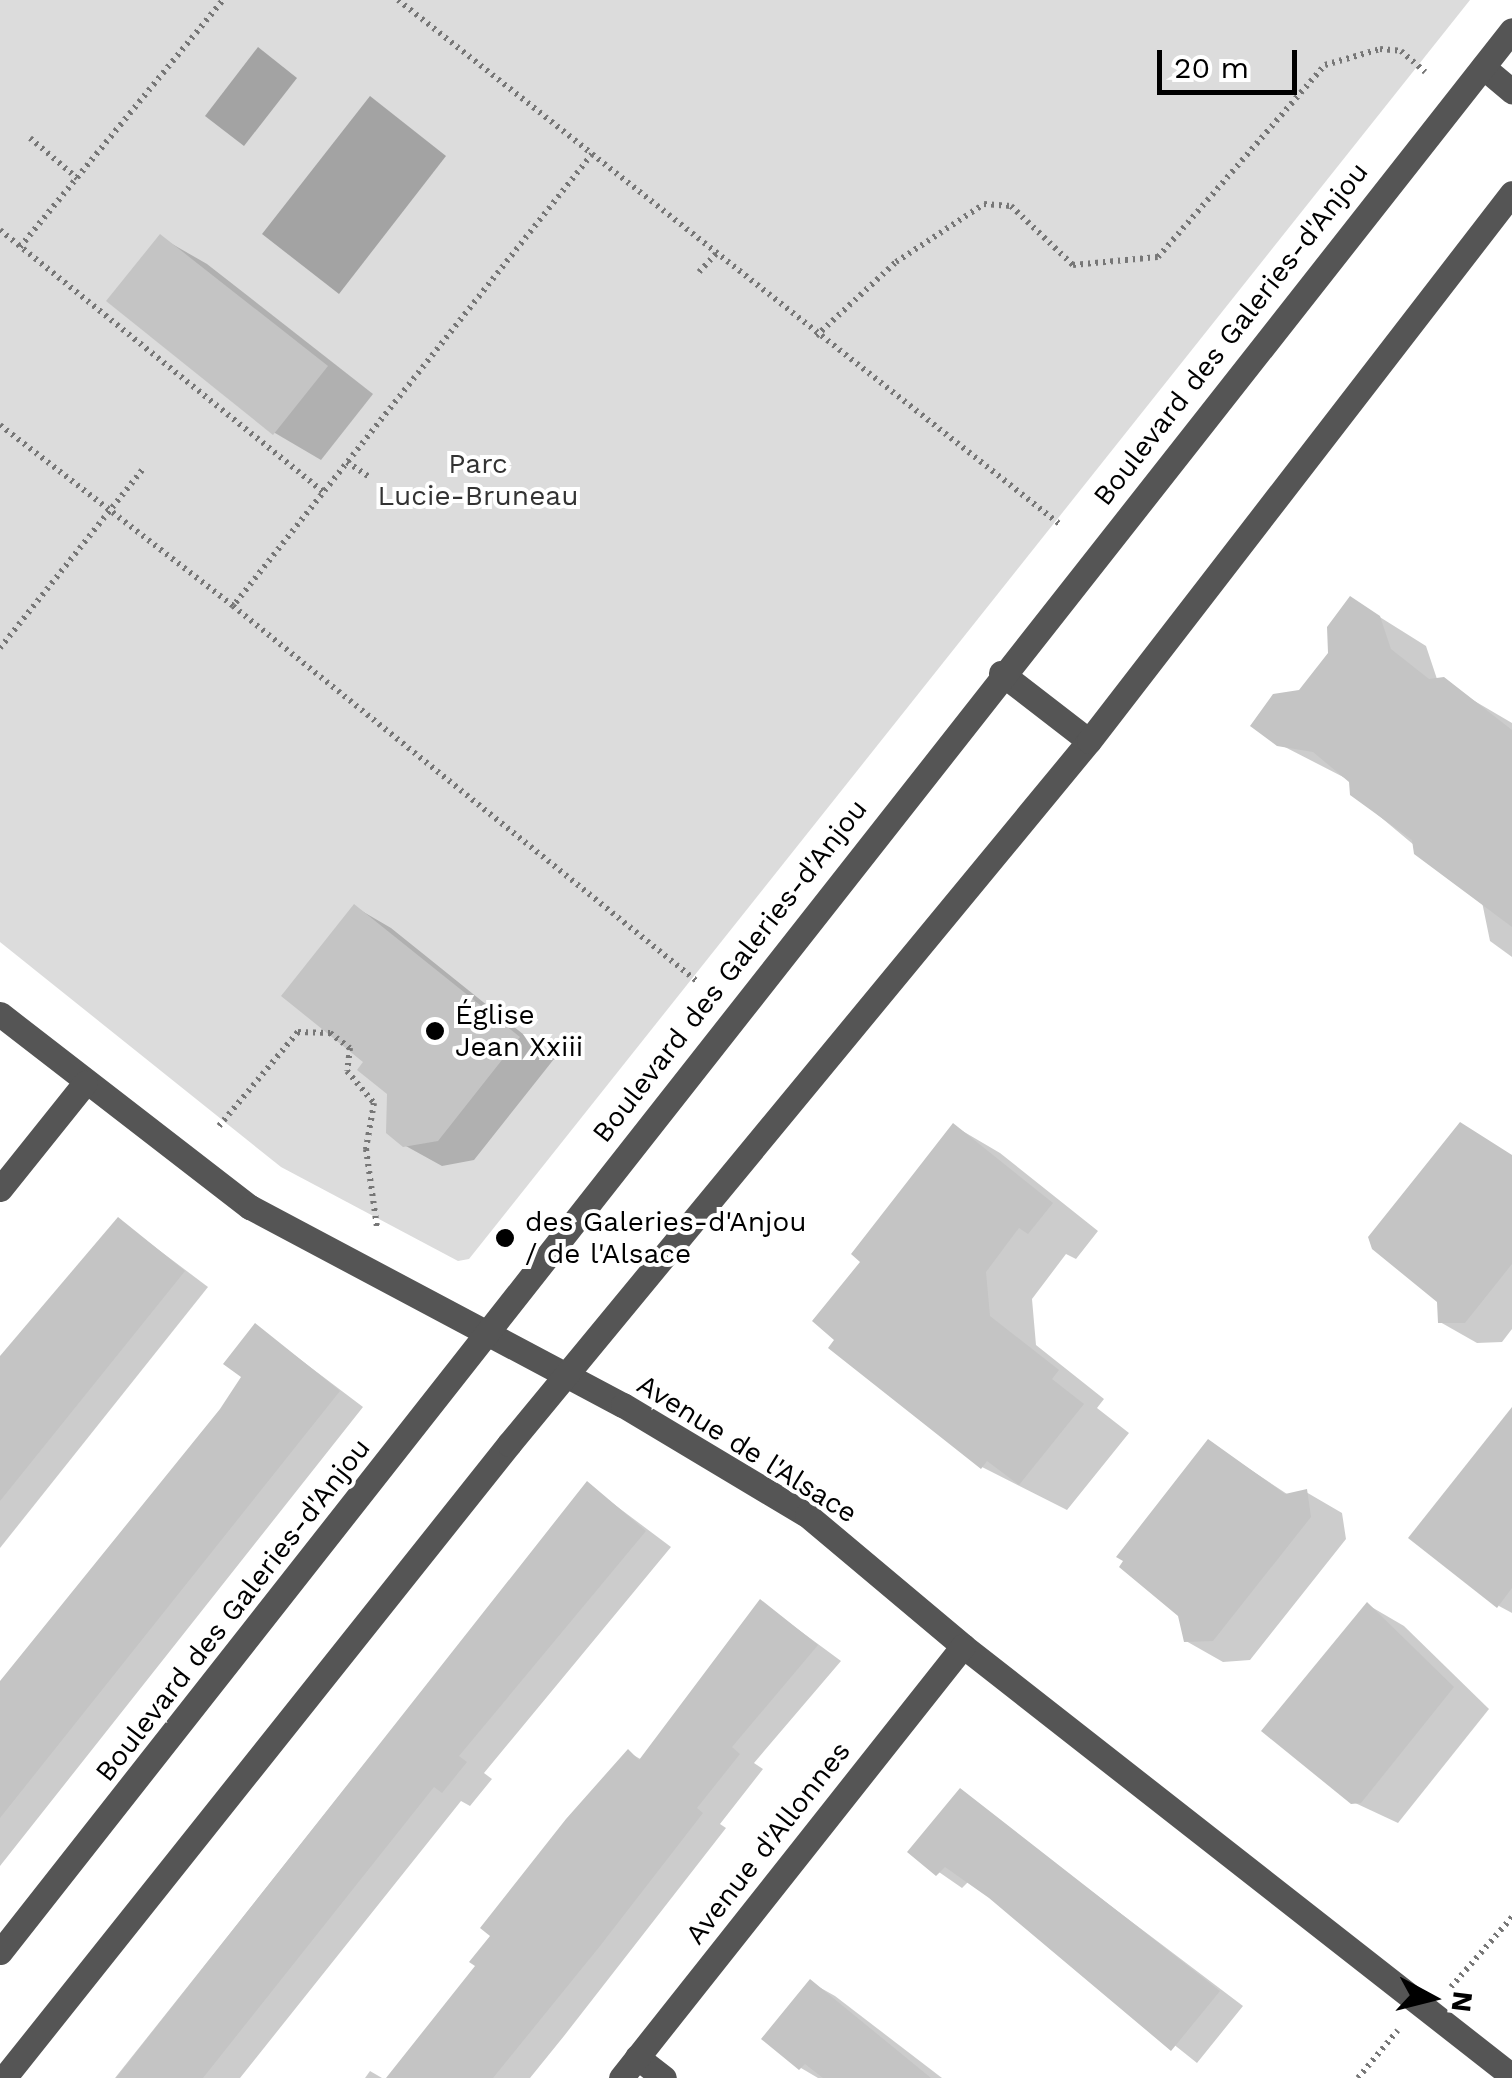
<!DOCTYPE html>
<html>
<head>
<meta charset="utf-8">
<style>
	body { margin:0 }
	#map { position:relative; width:1512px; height:2078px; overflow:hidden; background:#fff; font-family:"Work Sans",sans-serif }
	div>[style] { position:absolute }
	.green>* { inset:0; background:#dcdcdc }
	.water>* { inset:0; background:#a3a3a3 }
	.shadow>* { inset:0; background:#0003 }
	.building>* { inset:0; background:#c4c4c4 }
	.path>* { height:6px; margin-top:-3px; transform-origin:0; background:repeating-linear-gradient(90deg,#777 0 2.5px,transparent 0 7.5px) }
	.minor>* { height:25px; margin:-12.5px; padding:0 12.5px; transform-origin:12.5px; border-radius:12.5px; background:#555 }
	.dots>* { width:28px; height:28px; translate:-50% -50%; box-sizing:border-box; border:5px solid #fff; border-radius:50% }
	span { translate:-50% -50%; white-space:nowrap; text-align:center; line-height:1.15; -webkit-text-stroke:8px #fff; paint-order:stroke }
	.street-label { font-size:28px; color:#000 }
	.park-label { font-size:28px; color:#333 }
	.poi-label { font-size:28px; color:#000 }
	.left { translate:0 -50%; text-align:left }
	.north { position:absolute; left:1382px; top:1948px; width:100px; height:100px; -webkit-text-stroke:8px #fff; paint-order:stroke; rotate:97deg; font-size:28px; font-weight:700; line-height:40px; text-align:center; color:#000 }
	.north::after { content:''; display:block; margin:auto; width:35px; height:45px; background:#000; clip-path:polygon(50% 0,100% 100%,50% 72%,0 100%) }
	.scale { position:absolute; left:1157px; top:50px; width:140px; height:45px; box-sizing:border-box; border:5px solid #000; border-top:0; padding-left:12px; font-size:30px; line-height:35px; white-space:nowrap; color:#000; -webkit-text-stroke:8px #fff; paint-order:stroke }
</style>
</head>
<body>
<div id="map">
	<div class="green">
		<div style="clip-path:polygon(0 0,1470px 0,469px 1259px,458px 1261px,281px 1167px,0 942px)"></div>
	</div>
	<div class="water">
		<div style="clip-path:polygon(258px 47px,297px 78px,244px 146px,205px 116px)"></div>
		<div style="clip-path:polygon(370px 96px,446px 156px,339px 294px,262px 234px)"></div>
	</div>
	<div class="shadow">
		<div style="clip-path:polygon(160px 237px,207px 264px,373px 394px,321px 460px,275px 433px,109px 301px)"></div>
		<div style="clip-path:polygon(1351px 599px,1426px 646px,1437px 679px,1512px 723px,1512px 957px,1490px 941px,1482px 902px,1353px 794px,1351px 781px,1279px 744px,1301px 692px,1330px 653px)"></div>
		<div style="clip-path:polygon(355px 907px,391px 928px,554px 1059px,474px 1160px,442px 1166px,404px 1145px,390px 1093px,367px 1061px)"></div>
		<div style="clip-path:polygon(954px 1126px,1000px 1153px,1098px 1231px,1076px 1259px,1066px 1254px,1032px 1299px,1036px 1345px,1104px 1399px,1097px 1408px,1129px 1433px,1067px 1510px,982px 1467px,864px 1261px)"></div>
		<div style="clip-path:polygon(1512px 1156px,1512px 1329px,1502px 1342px,1477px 1343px,1440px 1322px)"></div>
		<div style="clip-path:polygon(119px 1220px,208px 1287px,0 1548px,0 1369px)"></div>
		<div style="clip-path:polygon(256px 1326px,363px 1407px,0 1866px,0 1687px,222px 1410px,245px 1377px)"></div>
		<div style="clip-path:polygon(1512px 1415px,1512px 1613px,1499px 1606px)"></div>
		<div style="clip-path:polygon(1209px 1442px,1290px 1496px,1306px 1492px,1342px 1513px,1346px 1539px,1250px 1660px,1223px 1662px,1186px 1641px)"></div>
		<div style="clip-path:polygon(587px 1484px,671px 1547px,484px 1773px,492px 1779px,470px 1806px,461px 1801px,240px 2078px,115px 2078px)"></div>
		<div style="clip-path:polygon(761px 1602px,841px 1661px,754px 1763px,763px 1769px,720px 1824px,726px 1828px,564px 2036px,530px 2078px,389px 2078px,478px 1966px,628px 1752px,642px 1760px)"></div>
		<div style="clip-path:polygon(1368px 1605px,1404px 1626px,1489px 1709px,1398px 1823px,1353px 1802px)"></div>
		<div style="clip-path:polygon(960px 1792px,1243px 2006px,1197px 2063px,969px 1881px,962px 1888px,910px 1852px)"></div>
		<div style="clip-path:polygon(810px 1982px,835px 1996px,942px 2078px,818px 2078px,801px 2068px)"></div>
		<div style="clip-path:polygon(370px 2071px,382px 2078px,365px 2078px)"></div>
	</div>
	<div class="building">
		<div style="clip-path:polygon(160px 234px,328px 366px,273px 435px,106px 301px)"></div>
		<div style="clip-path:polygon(1350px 596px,1380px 616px,1391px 649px,1429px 679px,1444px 677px,1512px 730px,1512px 927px,1414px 854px,1412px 840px,1350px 795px,1349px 782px,1313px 752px,1277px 746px,1250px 726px,1273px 694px,1299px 690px,1328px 653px,1327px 627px)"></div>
		<div style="clip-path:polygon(354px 904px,520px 1037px,438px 1141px,403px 1147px,386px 1133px,387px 1094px,357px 1070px,363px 1062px,281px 996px)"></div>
		<div style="clip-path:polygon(1460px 1122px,1512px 1155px,1512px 1264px,1465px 1323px,1438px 1323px,1437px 1302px,1372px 1249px,1368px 1237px)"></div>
		<div style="clip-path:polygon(953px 1123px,1053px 1203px,1028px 1234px,1019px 1228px,986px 1272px,990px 1316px,1059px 1370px,1052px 1379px,1084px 1404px,1019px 1485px,987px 1461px,981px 1469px,828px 1348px,834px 1340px,812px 1321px,860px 1262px,851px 1254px)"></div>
		<div style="clip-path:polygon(118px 1217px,185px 1271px,0 1501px,0 1356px)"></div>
		<div style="clip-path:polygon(255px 1323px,340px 1391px,0 1818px,0 1681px,220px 1409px,241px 1377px,223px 1364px)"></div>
		<div style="clip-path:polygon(1512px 1407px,1512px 1588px,1497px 1608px,1408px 1538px)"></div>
		<div style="clip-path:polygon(1208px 1439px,1285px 1494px,1307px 1489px,1311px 1517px,1213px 1641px,1184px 1642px,1178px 1616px,1119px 1567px,1123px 1561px,1116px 1557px)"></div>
		<div style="clip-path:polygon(587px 1481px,646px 1531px,459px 1756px,467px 1762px,442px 1793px,434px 1787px,203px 2078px,116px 2078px)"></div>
		<div style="clip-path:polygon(760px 1599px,818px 1645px,732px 1747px,740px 1754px,697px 1808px,703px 1813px,600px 1946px,493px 2078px,386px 2078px,475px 1966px,469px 1962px,490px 1936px,480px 1928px,566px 1819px,628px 1749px,639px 1760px)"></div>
		<div style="clip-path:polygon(1367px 1602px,1454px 1687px,1361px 1803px,1351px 1804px,1261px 1731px)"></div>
		<div style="clip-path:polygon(960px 1788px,1220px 1991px,1171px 2051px,989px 1898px,945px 1867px,936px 1876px,907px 1852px)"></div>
		<div style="clip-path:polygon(810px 1979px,931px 2078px,823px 2078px,805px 2064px,799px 2070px,761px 2039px)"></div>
	</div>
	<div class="path">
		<div style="left:398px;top:0;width:248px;rotate:38.4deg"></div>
		<div style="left:592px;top:154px;width:577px;rotate:128.46deg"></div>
		<div style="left:233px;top:606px;width:599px;rotate:38.97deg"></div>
		<div style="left:30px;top:138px;width:62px;rotate:40.4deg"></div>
		<div style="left:592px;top:154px;width:599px;rotate:38.36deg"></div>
		<div style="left:0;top:230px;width:416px;rotate:39deg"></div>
		<div style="left:20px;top:247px;width:320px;rotate:-50.6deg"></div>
		<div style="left:699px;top:272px;width:25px;rotate:-47deg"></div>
		<div style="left:816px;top:336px;width:109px;rotate:-42.8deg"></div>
		<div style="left:896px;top:262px;width:105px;rotate:-33.4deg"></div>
		<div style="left:984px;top:204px;width:27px;rotate:4deg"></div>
		<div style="left:1011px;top:206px;width:86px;rotate:43.6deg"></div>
		<div style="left:1073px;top:265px;width:85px;rotate:-5.4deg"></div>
		<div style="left:1158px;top:257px;width:254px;rotate:-49deg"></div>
		<div style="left:1325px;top:65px;width:57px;rotate:-16.2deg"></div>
		<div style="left:1380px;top:49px;width:21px;rotate:5deg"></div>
		<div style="left:1401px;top:51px;width:32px;rotate:41deg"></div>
		<div style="left:0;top:425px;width:295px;rotate:37.8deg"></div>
		<div style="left:347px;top:462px;width:27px;rotate:34deg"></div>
		<div style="left:0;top:648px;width:228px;rotate:-51.4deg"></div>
		<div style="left:219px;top:1126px;width:123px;rotate:-50deg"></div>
		<div style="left:298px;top:1032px;width:32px;rotate:2deg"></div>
		<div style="left:330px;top:1033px;width:25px;rotate:37deg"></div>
		<div style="left:350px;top:1048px;width:23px;rotate:97deg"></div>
		<div style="left:347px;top:1071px;width:42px;rotate:49.8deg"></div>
		<div style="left:374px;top:1103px;width:47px;rotate:99.9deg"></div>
		<div style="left:366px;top:1149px;width:79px;rotate:82deg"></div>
		<div style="left:1451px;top:1987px;width:93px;rotate:-48.9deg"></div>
		<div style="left:1358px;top:2078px;width:62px;rotate:-50.2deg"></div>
	</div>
	<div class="minor">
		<div style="left:1483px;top:67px;width:38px;rotate:40deg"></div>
		<div style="left:1001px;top:673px;width:111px;rotate:37.7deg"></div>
		<div style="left:0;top:1014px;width:316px;rotate:37.7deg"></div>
		<div style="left:250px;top:1207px;width:422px;rotate:28deg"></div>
		<div style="left:623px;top:1405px;width:214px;rotate:30.9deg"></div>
		<div style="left:807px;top:1515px;width:204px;rotate:40deg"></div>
		<div style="left:963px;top:1646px;width:697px;rotate:38.07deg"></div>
		<div style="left:0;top:1189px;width:136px;rotate:-51.3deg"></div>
		<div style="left:0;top:1952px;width:2445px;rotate:-51.81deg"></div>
		<div style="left:637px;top:2057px;width:34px;rotate:38deg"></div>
		<div style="left:4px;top:2078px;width:811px;rotate:-51.46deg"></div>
		<div style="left:509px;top:1444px;width:911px;rotate:-50.48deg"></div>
		<div style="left:1089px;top:741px;width:692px;rotate:-52.34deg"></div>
		<div style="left:621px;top:2078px;width:551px;rotate:-51.63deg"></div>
	</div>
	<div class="dots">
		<div style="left:435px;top:1031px;background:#000"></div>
		<div style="left:505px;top:1238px;background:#000"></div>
	</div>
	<div class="street-label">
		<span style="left:1231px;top:334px;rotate:-52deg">Boulevard des Galeries-d'Anjou</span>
		<span style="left:730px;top:971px;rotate:-52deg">Boulevard des Galeries-d'Anjou</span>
		<span style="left:747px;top:1449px;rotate:32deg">Avenue de l'Alsace</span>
		<span style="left:233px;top:1610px;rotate:-52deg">Boulevard des Galeries-d'Anjou</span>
		<span style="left:768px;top:1843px;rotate:-52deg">Avenue d'Allonnes</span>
	</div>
	<div class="park-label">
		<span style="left:478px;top:480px">Parc<br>Lucie-Bruneau</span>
	</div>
	<div class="poi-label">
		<span class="left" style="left:455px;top:1031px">Église<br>Jean Xxiii</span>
		<span class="left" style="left:525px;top:1238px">des Galeries-d'Anjou<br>/ de l'Alsace</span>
	</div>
	<div class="north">N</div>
	<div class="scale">20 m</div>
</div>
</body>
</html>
